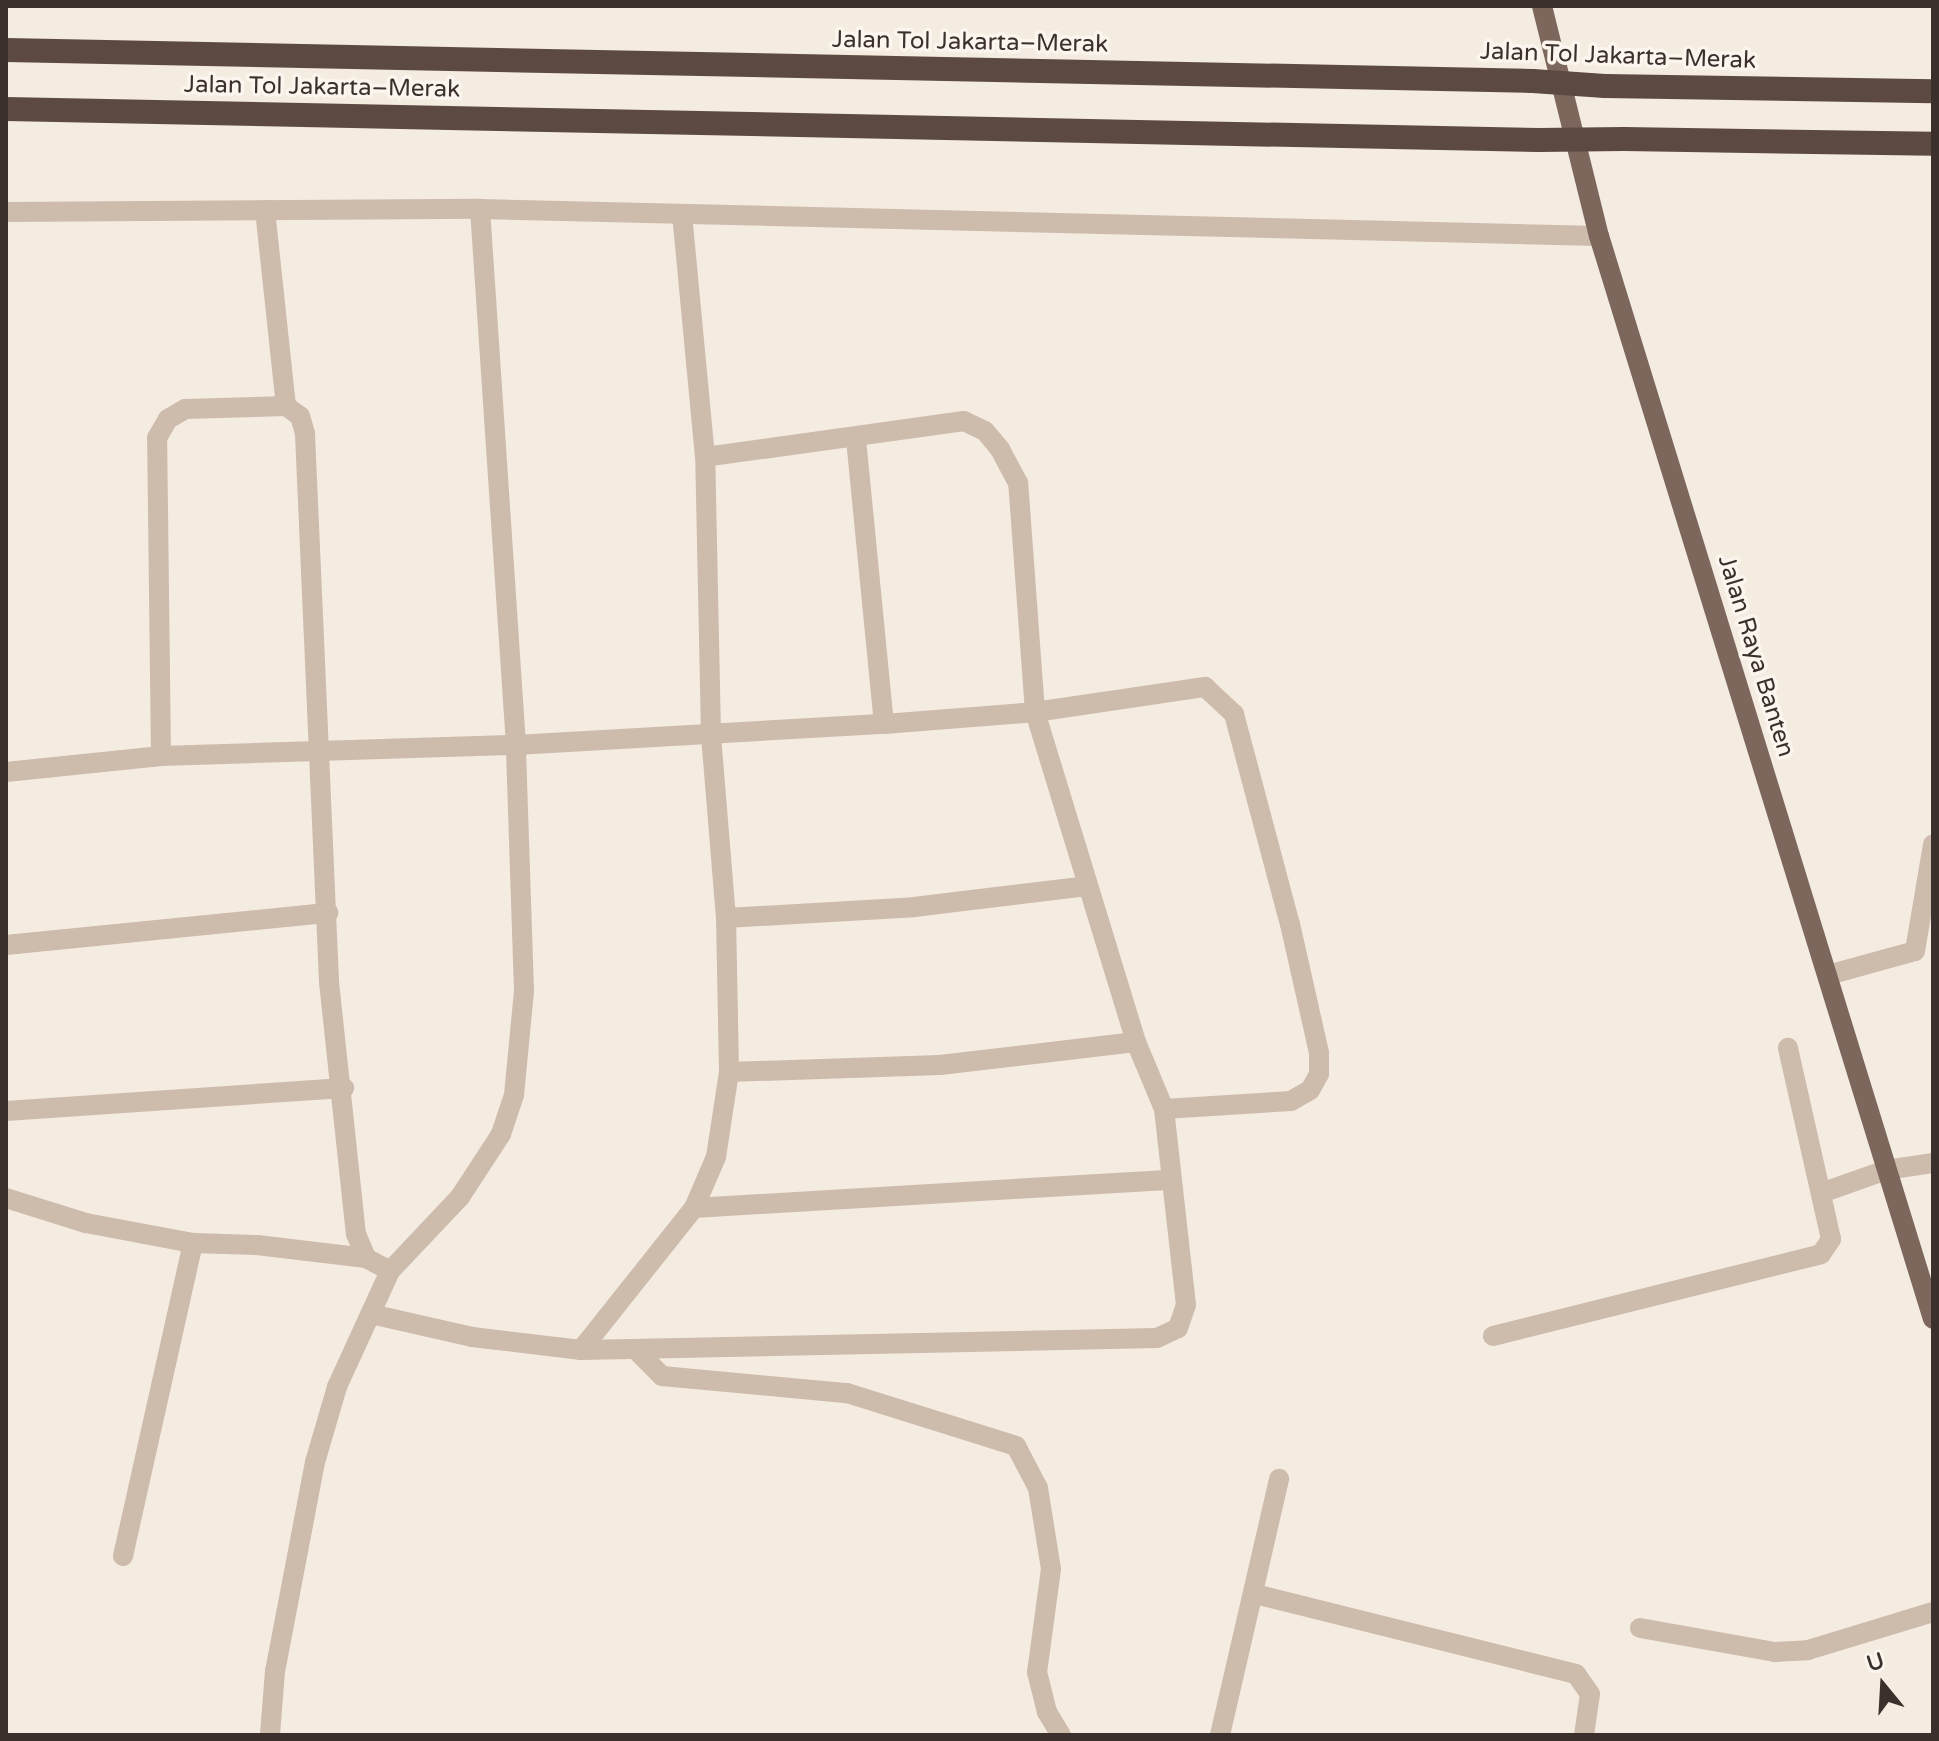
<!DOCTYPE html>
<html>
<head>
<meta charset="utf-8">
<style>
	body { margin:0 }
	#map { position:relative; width:1939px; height:1741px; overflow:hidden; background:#f4ebe1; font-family:"Varela Round",sans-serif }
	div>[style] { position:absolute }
	.minor>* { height:20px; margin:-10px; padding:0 10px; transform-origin:10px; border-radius:10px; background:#cdbbac }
	.major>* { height:20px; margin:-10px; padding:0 10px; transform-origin:10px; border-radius:10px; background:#7d675c }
	.highway>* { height:24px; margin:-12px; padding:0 12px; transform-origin:12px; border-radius:12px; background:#5c4a42 }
	.highway-bridge>* { height:24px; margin:-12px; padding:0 12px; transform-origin:12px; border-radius:12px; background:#5c4a42 }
	span { translate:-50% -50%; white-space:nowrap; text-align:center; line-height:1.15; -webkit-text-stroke:7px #fbf5ee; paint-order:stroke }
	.street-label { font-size:24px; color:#3b302b }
	.frame { position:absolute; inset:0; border:8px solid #3b302b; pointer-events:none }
	.north { position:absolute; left:1843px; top:1645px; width:80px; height:80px; -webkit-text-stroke:6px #fbf5ee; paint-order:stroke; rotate:342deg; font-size:22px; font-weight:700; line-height:32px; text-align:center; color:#3b302b }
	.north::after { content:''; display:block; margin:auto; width:28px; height:36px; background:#3b302b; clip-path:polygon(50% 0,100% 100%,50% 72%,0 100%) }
</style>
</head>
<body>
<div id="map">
	<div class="minor">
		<div style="left:265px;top:210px;width:197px;rotate:83.9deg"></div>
		<div style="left:6px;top:212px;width:474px;rotate:-0.4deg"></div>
		<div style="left:480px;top:209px;width:1119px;rotate:1.38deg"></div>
		<div style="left:856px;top:439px;width:286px;rotate:84.4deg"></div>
		<div style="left:161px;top:756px;width:318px;rotate:-90.7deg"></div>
		<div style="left:157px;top:438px;width:22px;rotate:-60deg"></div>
		<div style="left:168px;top:419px;width:20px;rotate:-30deg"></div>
		<div style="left:185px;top:409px;width:101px;rotate:-1.7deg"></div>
		<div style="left:286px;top:406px;width:17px;rotate:36deg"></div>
		<div style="left:300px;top:416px;width:19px;rotate:74deg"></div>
		<div style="left:305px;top:434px;width:549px;rotate:87.49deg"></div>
		<div style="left:329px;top:982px;width:253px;rotate:83.9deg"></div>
		<div style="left:356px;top:1234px;width:26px;rotate:67deg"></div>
		<div style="left:366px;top:1258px;width:27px;rotate:28deg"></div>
		<div style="left:390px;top:1271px;width:128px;rotate:114.6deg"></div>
		<div style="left:337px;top:1387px;width:78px;rotate:106.3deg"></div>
		<div style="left:315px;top:1462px;width:213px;rotate:100.8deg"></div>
		<div style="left:275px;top:1671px;width:64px;rotate:94.5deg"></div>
		<div style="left:6px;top:772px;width:156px;rotate:-5.9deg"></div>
		<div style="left:161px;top:756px;width:355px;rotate:-1.8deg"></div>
		<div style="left:516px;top:745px;width:369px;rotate:-3.3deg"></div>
		<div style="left:884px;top:724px;width:151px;rotate:-4.5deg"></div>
		<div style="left:1035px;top:712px;width:172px;rotate:-8.4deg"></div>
		<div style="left:1205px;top:687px;width:40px;rotate:43deg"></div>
		<div style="left:1234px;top:714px;width:217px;rotate:75.1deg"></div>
		<div style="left:1290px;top:924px;width:132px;rotate:77.3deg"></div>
		<div style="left:1319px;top:1053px;width:21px;rotate:90deg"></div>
		<div style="left:1319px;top:1074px;width:18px;rotate:119deg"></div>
		<div style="left:1310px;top:1090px;width:22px;rotate:150deg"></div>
		<div style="left:1291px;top:1101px;width:127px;rotate:176.4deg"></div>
		<div style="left:726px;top:918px;width:188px;rotate:-3.3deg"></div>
		<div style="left:914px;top:907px;width:174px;rotate:-6.9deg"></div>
		<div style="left:6px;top:945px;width:324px;rotate:-5.7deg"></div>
		<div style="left:1828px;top:975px;width:90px;rotate:-15.4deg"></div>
		<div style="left:1915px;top:951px;width:108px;rotate:-80.4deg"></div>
		<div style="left:729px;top:1072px;width:211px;rotate:-1.9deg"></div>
		<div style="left:940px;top:1065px;width:197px;rotate:-6.7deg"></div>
		<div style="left:6px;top:1111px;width:339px;rotate:-3.9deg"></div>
		<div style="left:1824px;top:1192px;width:66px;rotate:-19.5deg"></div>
		<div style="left:1886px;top:1170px;width:48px;rotate:-8.5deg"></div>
		<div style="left:6px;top:1198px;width:84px;rotate:17.4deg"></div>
		<div style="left:86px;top:1223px;width:109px;rotate:10.6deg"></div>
		<div style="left:694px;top:1208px;width:478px;rotate:-3.4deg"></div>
		<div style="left:390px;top:1271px;width:102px;rotate:-46.6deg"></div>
		<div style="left:460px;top:1197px;width:75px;rotate:-56.9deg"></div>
		<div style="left:501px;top:1134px;width:41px;rotate:-71.6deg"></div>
		<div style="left:514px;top:1095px;width:104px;rotate:-84.5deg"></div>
		<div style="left:524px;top:991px;width:246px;rotate:-91.9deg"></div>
		<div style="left:516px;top:745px;width:537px;rotate:-93.84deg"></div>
		<div style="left:371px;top:1314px;width:104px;rotate:12.8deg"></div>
		<div style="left:472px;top:1337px;width:110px;rotate:6.8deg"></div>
		<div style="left:581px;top:1350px;width:576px;rotate:-1.19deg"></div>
		<div style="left:1157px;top:1338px;width:23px;rotate:-25deg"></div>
		<div style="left:1178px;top:1328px;width:24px;rotate:-71deg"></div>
		<div style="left:1186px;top:1305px;width:197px;rotate:-96.4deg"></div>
		<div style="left:1164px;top:1109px;width:73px;rotate:-112.7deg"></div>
		<div style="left:1136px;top:1042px;width:345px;rotate:-107deg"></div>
		<div style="left:1035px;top:712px;width:230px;rotate:-94.2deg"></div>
		<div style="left:1018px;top:483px;width:38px;rotate:-118deg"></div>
		<div style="left:1000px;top:449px;width:23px;rotate:-130deg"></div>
		<div style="left:985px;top:431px;width:23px;rotate:-155deg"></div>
		<div style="left:964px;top:421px;width:261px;rotate:172.1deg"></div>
		<div style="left:1493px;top:1336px;width:338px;rotate:-14deg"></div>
		<div style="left:1821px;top:1254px;width:18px;rotate:-56deg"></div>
		<div style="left:1831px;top:1239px;width:196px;rotate:-102.7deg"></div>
		<div style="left:581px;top:1350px;width:181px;rotate:-51.5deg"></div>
		<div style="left:694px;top:1208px;width:56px;rotate:-66.7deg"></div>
		<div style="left:716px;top:1157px;width:86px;rotate:-81.3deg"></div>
		<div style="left:729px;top:1072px;width:154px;rotate:-91.1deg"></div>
		<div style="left:726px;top:918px;width:185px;rotate:-94.7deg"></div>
		<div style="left:711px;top:734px;width:277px;rotate:-91.2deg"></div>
		<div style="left:705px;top:457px;width:243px;rotate:-95.4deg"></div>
		<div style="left:636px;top:1350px;width:37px;rotate:45deg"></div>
		<div style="left:662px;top:1376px;width:186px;rotate:5.3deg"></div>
		<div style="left:847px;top:1393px;width:177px;rotate:17.4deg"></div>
		<div style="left:1016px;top:1446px;width:47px;rotate:62.4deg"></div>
		<div style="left:1038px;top:1488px;width:82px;rotate:80.9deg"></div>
		<div style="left:1051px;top:1569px;width:104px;rotate:97.7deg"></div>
		<div style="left:1037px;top:1672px;width:41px;rotate:76deg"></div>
		<div style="left:1047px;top:1712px;width:27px;rotate:59deg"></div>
		<div style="left:123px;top:1556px;width:321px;rotate:-77.4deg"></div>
		<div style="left:193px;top:1243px;width:64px;rotate:1.8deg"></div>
		<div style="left:257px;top:1245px;width:110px;rotate:6.8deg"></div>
		<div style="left:1255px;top:1594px;width:331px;rotate:14deg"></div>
		<div style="left:1576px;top:1674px;width:24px;rotate:55deg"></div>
		<div style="left:1590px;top:1694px;width:41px;rotate:98.3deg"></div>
		<div style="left:1640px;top:1628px;width:137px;rotate:10.1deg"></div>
		<div style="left:1775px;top:1652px;width:33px;rotate:-3deg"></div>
		<div style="left:1808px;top:1650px;width:131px;rotate:-16.9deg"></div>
		<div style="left:1220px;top:1735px;width:263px;rotate:-77deg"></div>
	</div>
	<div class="major">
		<div style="left:1542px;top:6px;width:237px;rotate:76.1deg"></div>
		<div style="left:1599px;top:236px;width:1133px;rotate:72.86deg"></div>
	</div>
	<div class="highway">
		<div style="left:6px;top:50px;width:1527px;rotate:1.16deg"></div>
		<div style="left:1605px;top:86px;width:328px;rotate:0.9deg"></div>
		<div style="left:6px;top:109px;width:1533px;rotate:1.16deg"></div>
		<div style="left:1624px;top:139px;width:309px;rotate:0.9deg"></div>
	</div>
	<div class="highway-bridge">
		<div style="left:1533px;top:81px;width:72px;rotate:4deg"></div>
		<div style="left:1539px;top:140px;width:85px;rotate:-0.7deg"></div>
	</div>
	<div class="street-label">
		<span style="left:970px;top:42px;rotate:1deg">Jalan Tol Jakarta–Merak</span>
		<span style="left:1618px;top:56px;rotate:2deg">Jalan Tol Jakarta–Merak</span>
		<span style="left:322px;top:87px;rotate:1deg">Jalan Tol Jakarta–Merak</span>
		<span style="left:1756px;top:656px;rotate:73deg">Jalan Raya Banten</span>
	</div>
	<div class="frame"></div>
	<div class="north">U</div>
</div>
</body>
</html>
